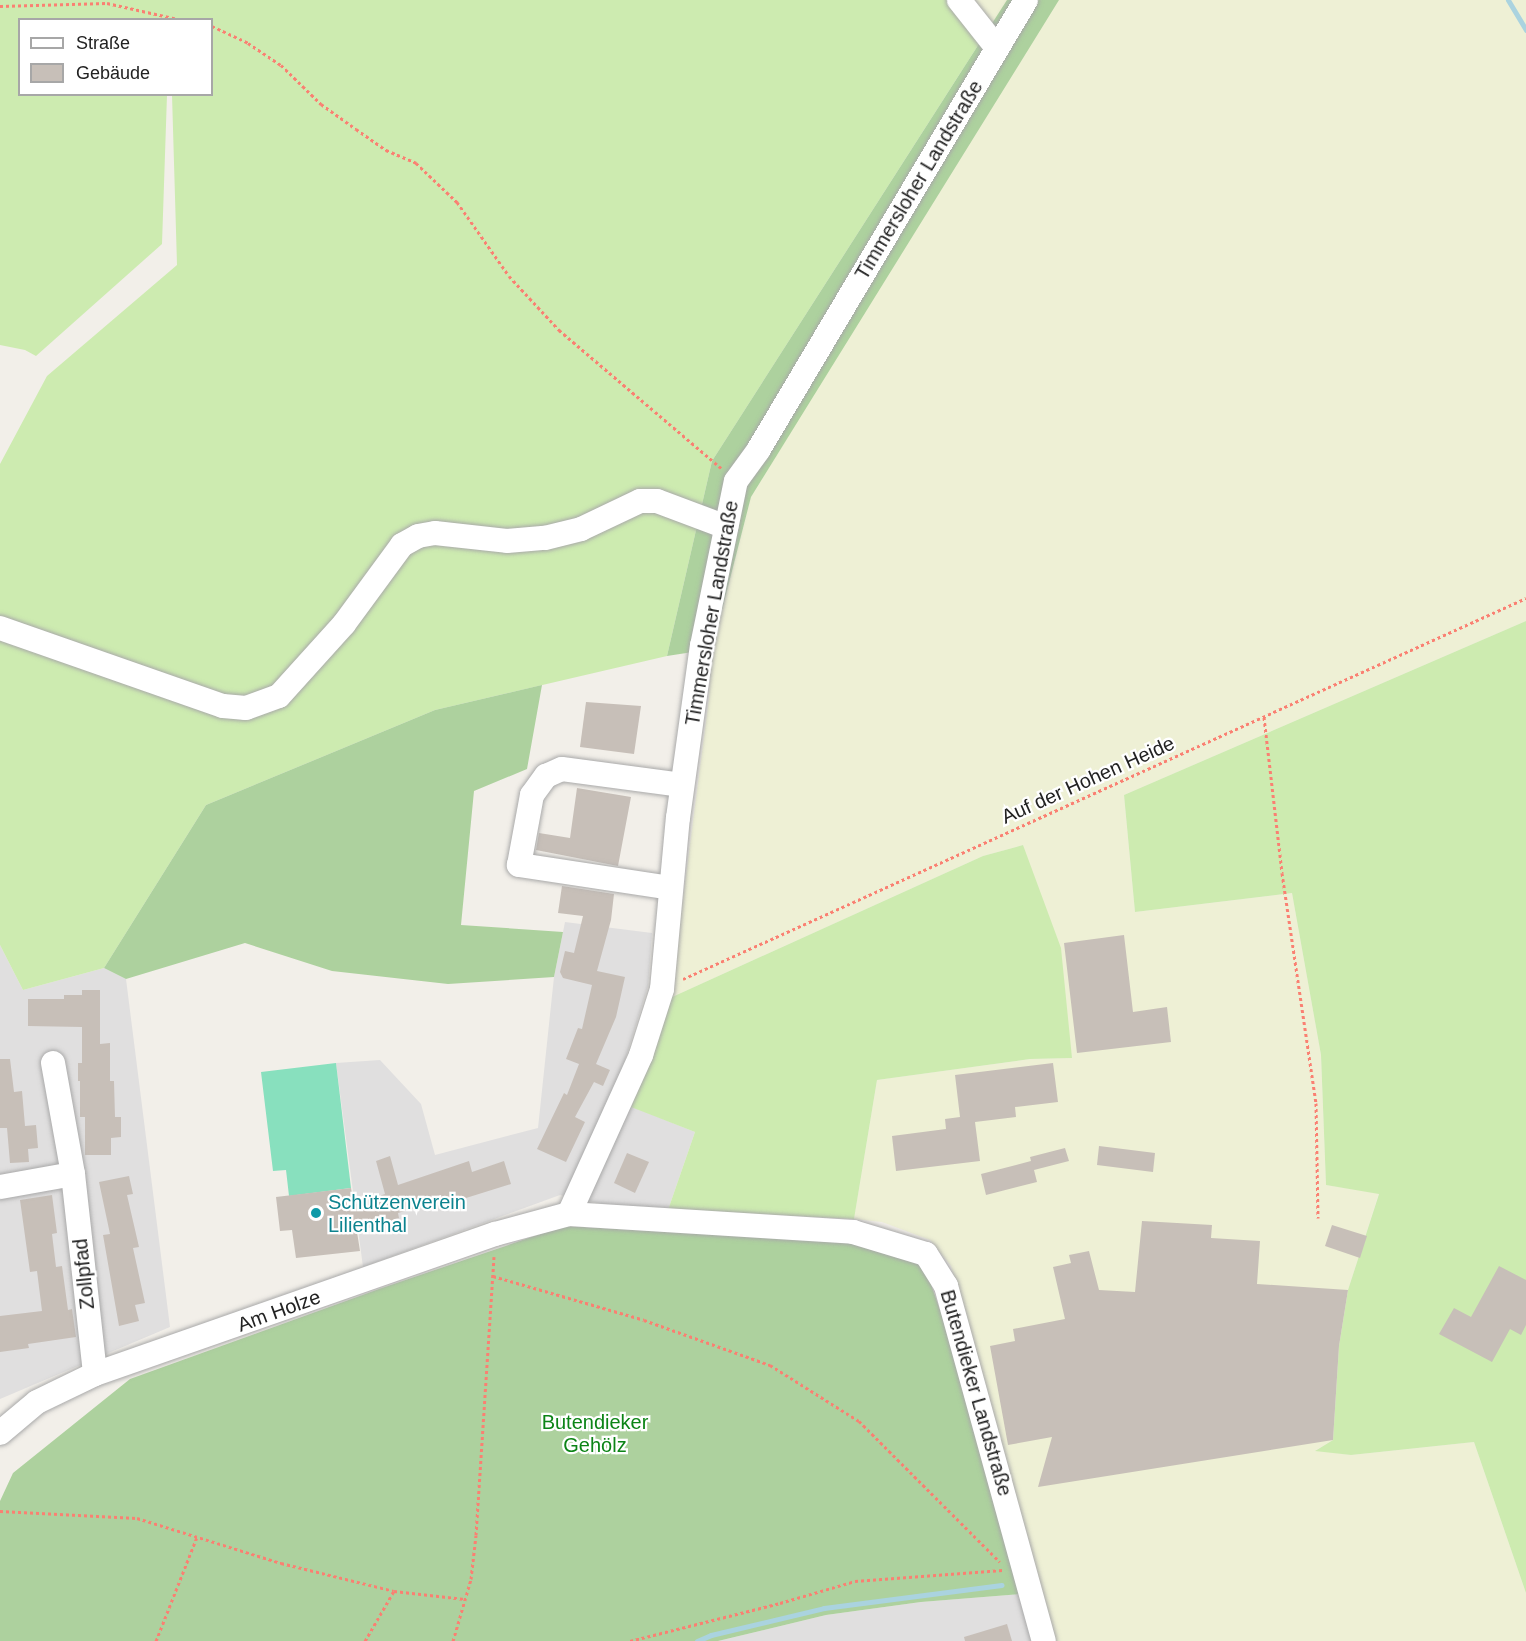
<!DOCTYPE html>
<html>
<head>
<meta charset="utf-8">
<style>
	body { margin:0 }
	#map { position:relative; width:1526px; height:1641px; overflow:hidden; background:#f2efe9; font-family:Helvetica,sans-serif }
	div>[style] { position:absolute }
	.residential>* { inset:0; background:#e0dfdf }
	.farmland>* { inset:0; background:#eef0d5 }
	.grass>* { inset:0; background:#cdebb0 }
	.forest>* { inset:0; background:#add19e }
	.pitch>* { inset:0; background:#88e0be }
	.stream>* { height:5px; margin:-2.5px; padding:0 2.5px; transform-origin:2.5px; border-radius:2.5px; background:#aad3df }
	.building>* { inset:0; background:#c7bfb8 }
	.path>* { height:3px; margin-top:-1.5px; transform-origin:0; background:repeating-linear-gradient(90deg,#fa8072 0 3px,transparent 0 6px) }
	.roads { filter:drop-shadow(0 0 2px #a9a9a9) drop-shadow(0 0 2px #a9a9a9) }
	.minor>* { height:24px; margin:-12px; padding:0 12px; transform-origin:12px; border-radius:12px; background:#fff }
	.dots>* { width:16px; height:16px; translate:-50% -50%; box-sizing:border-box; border:3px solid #fff; border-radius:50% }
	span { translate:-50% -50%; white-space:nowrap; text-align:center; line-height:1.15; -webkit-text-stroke:4.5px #fff; paint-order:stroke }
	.street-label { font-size:20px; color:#222 }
	.culture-label { font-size:20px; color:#0d838f }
	.left { translate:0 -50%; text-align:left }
	.park-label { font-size:20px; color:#0c8416 }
	.legend { position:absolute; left:18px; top:18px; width:195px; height:78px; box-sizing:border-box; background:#fff; border:2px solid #a7a7a7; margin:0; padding:8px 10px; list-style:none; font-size:18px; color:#222 }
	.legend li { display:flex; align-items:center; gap:12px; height:30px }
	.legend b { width:30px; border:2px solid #a7a7a7 }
</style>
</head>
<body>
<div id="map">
	<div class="residential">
		<div style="clip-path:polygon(565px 922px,652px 933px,648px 986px,613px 1099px,695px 1132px,668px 1210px,627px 1209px,560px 1195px,363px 1267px,336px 1063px,380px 1060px,421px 1104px,435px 1155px,538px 1128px,554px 977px)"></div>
		<div style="clip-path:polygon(0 945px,23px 990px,104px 968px,126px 979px,170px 1327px,0 1399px)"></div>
		<div style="clip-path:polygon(1020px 1594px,1033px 1641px,718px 1641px,826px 1615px,921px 1602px)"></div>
	</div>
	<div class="farmland">
		<div style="clip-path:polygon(954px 0,1008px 0,982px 39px)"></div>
		<div style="clip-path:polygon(1055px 0,1526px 0,1526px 621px,1124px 795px,1135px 912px,1292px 893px,1321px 1055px,1326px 1185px,1379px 1193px,1348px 1290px,1339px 1346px,1333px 1440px,1316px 1450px,1351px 1455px,1474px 1442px,1526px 1593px,1526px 1641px,1055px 1641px,951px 1266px,930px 1240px,882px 1222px,854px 1219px,877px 1080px,1030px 1059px,1072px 1058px,1023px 845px,983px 856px,670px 998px,709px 698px,712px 649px,751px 497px)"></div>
	</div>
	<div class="grass">
		<div style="clip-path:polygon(0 0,954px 0,982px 39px,712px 461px,667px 656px,435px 710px,206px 805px,104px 968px,23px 990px,0 945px,0 464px,47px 376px,177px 265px,172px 95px,212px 94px,212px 20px,20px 20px,20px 94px,167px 95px,162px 244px,36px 356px,25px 350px,0 345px)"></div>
		<div style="clip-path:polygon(1526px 621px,1526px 1593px,1474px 1442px,1351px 1455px,1315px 1451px,1333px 1440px,1339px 1346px,1348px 1290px,1379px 1194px,1326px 1185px,1321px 1055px,1292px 893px,1135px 912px,1124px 795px)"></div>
		<div style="clip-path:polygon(1023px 845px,1061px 948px,1072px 1058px,1030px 1059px,877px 1080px,854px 1219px,668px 1210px,695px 1132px,631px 1107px,670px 998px,983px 856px)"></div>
	</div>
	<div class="forest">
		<div style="clip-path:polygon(1007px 0,1059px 0,751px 497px,712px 649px,667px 656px,712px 461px)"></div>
		<div style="clip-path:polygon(542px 685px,527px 769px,474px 791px,461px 925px,563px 932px,554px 977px,448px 984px,332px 971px,245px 943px,126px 979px,104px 968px,206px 805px,435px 710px)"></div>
		<div style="clip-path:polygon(564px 1226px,851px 1242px,924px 1264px,975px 1411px,1020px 1594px,921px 1602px,826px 1615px,718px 1641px,0 1641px,0 1501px,13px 1473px,130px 1379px,379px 1289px)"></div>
	</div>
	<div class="pitch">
		<div style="clip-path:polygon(336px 1063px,351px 1188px,289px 1196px,286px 1170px,273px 1171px,261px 1072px)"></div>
	</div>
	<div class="stream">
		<div style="left:1508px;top:0;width:35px;rotate:59deg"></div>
		<div style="left:697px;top:1641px;width:15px;rotate:-23deg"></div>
		<div style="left:711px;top:1635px;width:116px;rotate:-13.4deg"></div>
		<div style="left:824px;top:1608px;width:179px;rotate:-7.4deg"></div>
	</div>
	<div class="building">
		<div style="clip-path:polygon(586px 702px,641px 706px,634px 754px,580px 747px)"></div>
		<div style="clip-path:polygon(577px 788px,631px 797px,618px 866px,536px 850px,539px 833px,570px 838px)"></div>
		<div style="clip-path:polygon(562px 886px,614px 894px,611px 920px,597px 971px,625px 977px,616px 1017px,596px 1064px,610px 1070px,603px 1086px,594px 1082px,575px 1117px,585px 1122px,566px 1162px,537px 1149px,564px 1093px,567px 1095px,579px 1064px,566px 1059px,578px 1028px,582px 1029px,592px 985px,563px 978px,560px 972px,565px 951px,574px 953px,583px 916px,558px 913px)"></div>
		<div style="clip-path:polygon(1124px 935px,1133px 1012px,1167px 1007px,1171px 1042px,1077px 1053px,1064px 943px)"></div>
		<div style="clip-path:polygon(82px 990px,100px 990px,100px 1044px,110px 1043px,110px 1081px,114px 1081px,115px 1117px,121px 1117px,121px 1137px,111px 1138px,111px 1155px,85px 1155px,85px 1117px,80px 1117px,80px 1081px,78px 1081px,78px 1063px,82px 1063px,82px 1027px,28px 1026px,28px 999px,64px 999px,64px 995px,82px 995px)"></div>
		<div style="clip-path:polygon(0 1059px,10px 1059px,14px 1092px,22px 1091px,25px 1126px,36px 1125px,38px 1148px,28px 1149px,29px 1162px,10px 1163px,7px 1128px,0 1128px)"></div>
		<div style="clip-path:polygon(1053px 1063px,1058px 1102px,1015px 1107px,1016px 1117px,975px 1122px,980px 1161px,896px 1171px,892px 1136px,946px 1129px,945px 1119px,960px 1117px,955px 1075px)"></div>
		<div style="clip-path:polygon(1099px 1146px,1155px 1153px,1153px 1172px,1097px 1165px)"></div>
		<div style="clip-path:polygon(1065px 1148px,1069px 1161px,1034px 1170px,1037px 1182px,986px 1195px,981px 1174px,1031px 1161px,1030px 1157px)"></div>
		<div style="clip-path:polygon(627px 1153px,649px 1162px,635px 1193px,614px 1183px)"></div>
		<div style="clip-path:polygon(390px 1156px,398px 1185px,469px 1161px,472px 1172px,504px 1161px,511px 1184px,434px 1208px,433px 1203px,398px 1213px,399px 1218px,357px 1232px,360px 1251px,296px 1258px,292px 1230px,280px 1231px,276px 1197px,351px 1188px,354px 1205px,385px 1194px,376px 1161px)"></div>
		<div style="clip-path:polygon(129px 1176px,133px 1194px,127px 1195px,139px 1247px,133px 1248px,145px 1303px,135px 1305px,139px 1321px,119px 1326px,103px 1235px,110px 1234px,99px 1182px)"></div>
		<div style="clip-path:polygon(52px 1195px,57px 1233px,52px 1234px,56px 1267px,62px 1266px,68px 1310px,72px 1309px,76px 1337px,28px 1344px,29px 1348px,0 1352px,0 1316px,42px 1311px,37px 1271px,30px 1272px,20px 1200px)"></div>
		<div style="clip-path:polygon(1142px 1221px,1212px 1225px,1211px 1238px,1260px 1241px,1257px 1284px,1348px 1290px,1339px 1346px,1333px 1440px,1038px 1487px,1052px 1437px,1008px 1445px,990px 1346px,1015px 1341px,1013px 1329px,1065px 1319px,1053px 1267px,1071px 1263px,1069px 1255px,1089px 1251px,1099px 1290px,1135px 1292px)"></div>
		<div style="clip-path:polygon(1332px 1225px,1367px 1236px,1360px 1258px,1325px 1246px)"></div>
		<div style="clip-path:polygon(1499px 1266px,1526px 1280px,1526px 1325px,1521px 1335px,1510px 1329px,1492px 1362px,1439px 1334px,1454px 1308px,1471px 1317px)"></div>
		<div style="clip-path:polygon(1007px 1624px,1012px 1641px,965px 1641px,964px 1637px)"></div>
	</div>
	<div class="path">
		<div style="left:0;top:6px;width:107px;rotate:-1.6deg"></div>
		<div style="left:107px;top:3px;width:77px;rotate:12.8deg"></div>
		<div style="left:212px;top:26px;width:40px;rotate:25deg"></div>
		<div style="left:248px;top:43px;width:40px;rotate:34deg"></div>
		<div style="left:281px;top:65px;width:56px;rotate:44.3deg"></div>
		<div style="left:321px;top:104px;width:43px;rotate:35.5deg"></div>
		<div style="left:356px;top:129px;width:37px;rotate:35deg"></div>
		<div style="left:386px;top:150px;width:33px;rotate:23deg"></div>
		<div style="left:416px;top:163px;width:57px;rotate:43.6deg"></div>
		<div style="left:457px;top:202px;width:90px;rotate:54.9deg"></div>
		<div style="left:509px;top:276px;width:74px;rotate:47.2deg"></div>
		<div style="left:559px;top:330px;width:213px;rotate:40.4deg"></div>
		<div style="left:1264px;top:717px;width:157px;rotate:83.4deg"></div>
		<div style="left:1282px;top:873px;width:232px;rotate:81.6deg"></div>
		<div style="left:1316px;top:1103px;width:115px;rotate:89deg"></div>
		<div style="left:683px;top:979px;width:925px;rotate:-24.32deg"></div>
		<div style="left:493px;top:1276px;width:157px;rotate:16.2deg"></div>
		<div style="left:644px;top:1320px;width:134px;rotate:19.7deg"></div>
		<div style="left:770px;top:1365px;width:105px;rotate:32.2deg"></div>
		<div style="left:859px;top:1421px;width:199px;rotate:45deg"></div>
		<div style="left:0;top:1511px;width:137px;rotate:2.9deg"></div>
		<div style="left:137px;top:1518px;width:151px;rotate:17.4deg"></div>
		<div style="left:281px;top:1563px;width:116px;rotate:13.9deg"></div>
		<div style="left:394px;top:1591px;width:71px;rotate:6.4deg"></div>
		<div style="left:156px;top:1641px;width:112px;rotate:-68.5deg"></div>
		<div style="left:365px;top:1641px;width:58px;rotate:-59.9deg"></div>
		<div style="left:453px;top:1641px;width:65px;rotate:-73.8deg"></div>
		<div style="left:471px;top:1579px;width:44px;rotate:-83.5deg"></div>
		<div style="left:476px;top:1535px;width:279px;rotate:-86.3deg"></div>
		<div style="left:630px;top:1641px;width:155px;rotate:-14.2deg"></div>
		<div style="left:780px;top:1603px;width:78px;rotate:-16.3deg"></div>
		<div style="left:855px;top:1581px;width:148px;rotate:-4.3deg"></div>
	</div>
	<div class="roads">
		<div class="minor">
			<div style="left:959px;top:0;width:61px;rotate:51.6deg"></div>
			<div style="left:0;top:628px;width:236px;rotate:19.3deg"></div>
			<div style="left:223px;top:706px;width:23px;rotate:5deg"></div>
			<div style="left:246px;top:708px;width:35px;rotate:-20deg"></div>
			<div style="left:279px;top:696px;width:97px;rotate:-47.9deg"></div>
			<div style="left:344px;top:624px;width:98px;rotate:-53.7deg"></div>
			<div style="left:402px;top:545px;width:18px;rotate:-29deg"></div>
			<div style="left:418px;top:536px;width:17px;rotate:-10deg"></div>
			<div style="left:435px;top:533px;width:72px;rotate:6.3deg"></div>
			<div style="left:507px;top:541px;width:38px;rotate:-5deg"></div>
			<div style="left:545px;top:538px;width:37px;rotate:-14deg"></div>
			<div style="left:581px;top:529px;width:65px;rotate:-25.4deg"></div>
			<div style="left:640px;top:501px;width:17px"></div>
			<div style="left:657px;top:501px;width:74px;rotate:20.6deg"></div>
			<div style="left:671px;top:888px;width:154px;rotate:-171.4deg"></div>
			<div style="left:519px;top:865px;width:71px;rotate:-79.5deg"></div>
			<div style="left:532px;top:795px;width:24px;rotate:-54deg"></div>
			<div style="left:546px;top:776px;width:17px;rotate:-24deg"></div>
			<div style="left:562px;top:769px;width:121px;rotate:7.6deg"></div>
			<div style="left:53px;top:1063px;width:113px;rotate:79.8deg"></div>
			<div style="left:73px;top:1174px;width:201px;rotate:83.7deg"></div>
			<div style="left:0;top:1187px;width:74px;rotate:-10.1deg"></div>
			<div style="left:569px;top:1214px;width:175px;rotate:-65.6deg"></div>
			<div style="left:641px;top:1055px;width:69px;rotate:-72.3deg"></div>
			<div style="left:662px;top:989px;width:172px;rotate:-84.7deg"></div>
			<div style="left:678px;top:818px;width:174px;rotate:-82.1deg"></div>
			<div style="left:702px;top:646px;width:168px;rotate:-78.4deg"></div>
			<div style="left:736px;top:481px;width:39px;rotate:-54deg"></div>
			<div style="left:759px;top:449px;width:522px;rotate:-59.26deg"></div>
			<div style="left:0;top:1433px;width:48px;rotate:-40deg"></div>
			<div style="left:37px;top:1402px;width:64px;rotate:-25.8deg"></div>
			<div style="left:95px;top:1374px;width:424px;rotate:-19.3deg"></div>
			<div style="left:495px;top:1234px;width:77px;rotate:-15.1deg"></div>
			<div style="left:569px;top:1214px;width:285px;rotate:3.6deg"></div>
			<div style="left:853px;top:1232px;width:76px;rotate:16.8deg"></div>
			<div style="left:926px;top:1254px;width:38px;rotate:58deg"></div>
			<div style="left:946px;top:1286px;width:368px;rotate:74.6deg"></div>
		</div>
	</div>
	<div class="dots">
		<div style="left:316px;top:1213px;background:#0f9aa8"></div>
	</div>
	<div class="street-label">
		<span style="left:919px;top:180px;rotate:-59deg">Timmersloher Landstraße</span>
		<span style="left:712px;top:613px;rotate:-80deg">Timmersloher Landstraße</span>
		<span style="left:1088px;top:780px;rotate:-24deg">Auf der Hohen Heide</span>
		<span style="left:84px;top:1274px;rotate:-96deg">Zollpfad</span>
		<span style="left:279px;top:1311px;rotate:-20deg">Am Holze</span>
		<span style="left:976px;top:1393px;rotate:74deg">Butendieker Landstraße</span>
	</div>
	<div class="culture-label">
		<span class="left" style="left:328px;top:1214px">Schützenverein<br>Lilienthal</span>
	</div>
	<div class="park-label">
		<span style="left:595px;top:1434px">Butendieker<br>Gehölz</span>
	</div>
	<ul class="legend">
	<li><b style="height:8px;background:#fff"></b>Straße</li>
	<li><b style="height:16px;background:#c7bfb8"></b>Gebäude</li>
	</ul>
</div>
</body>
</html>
